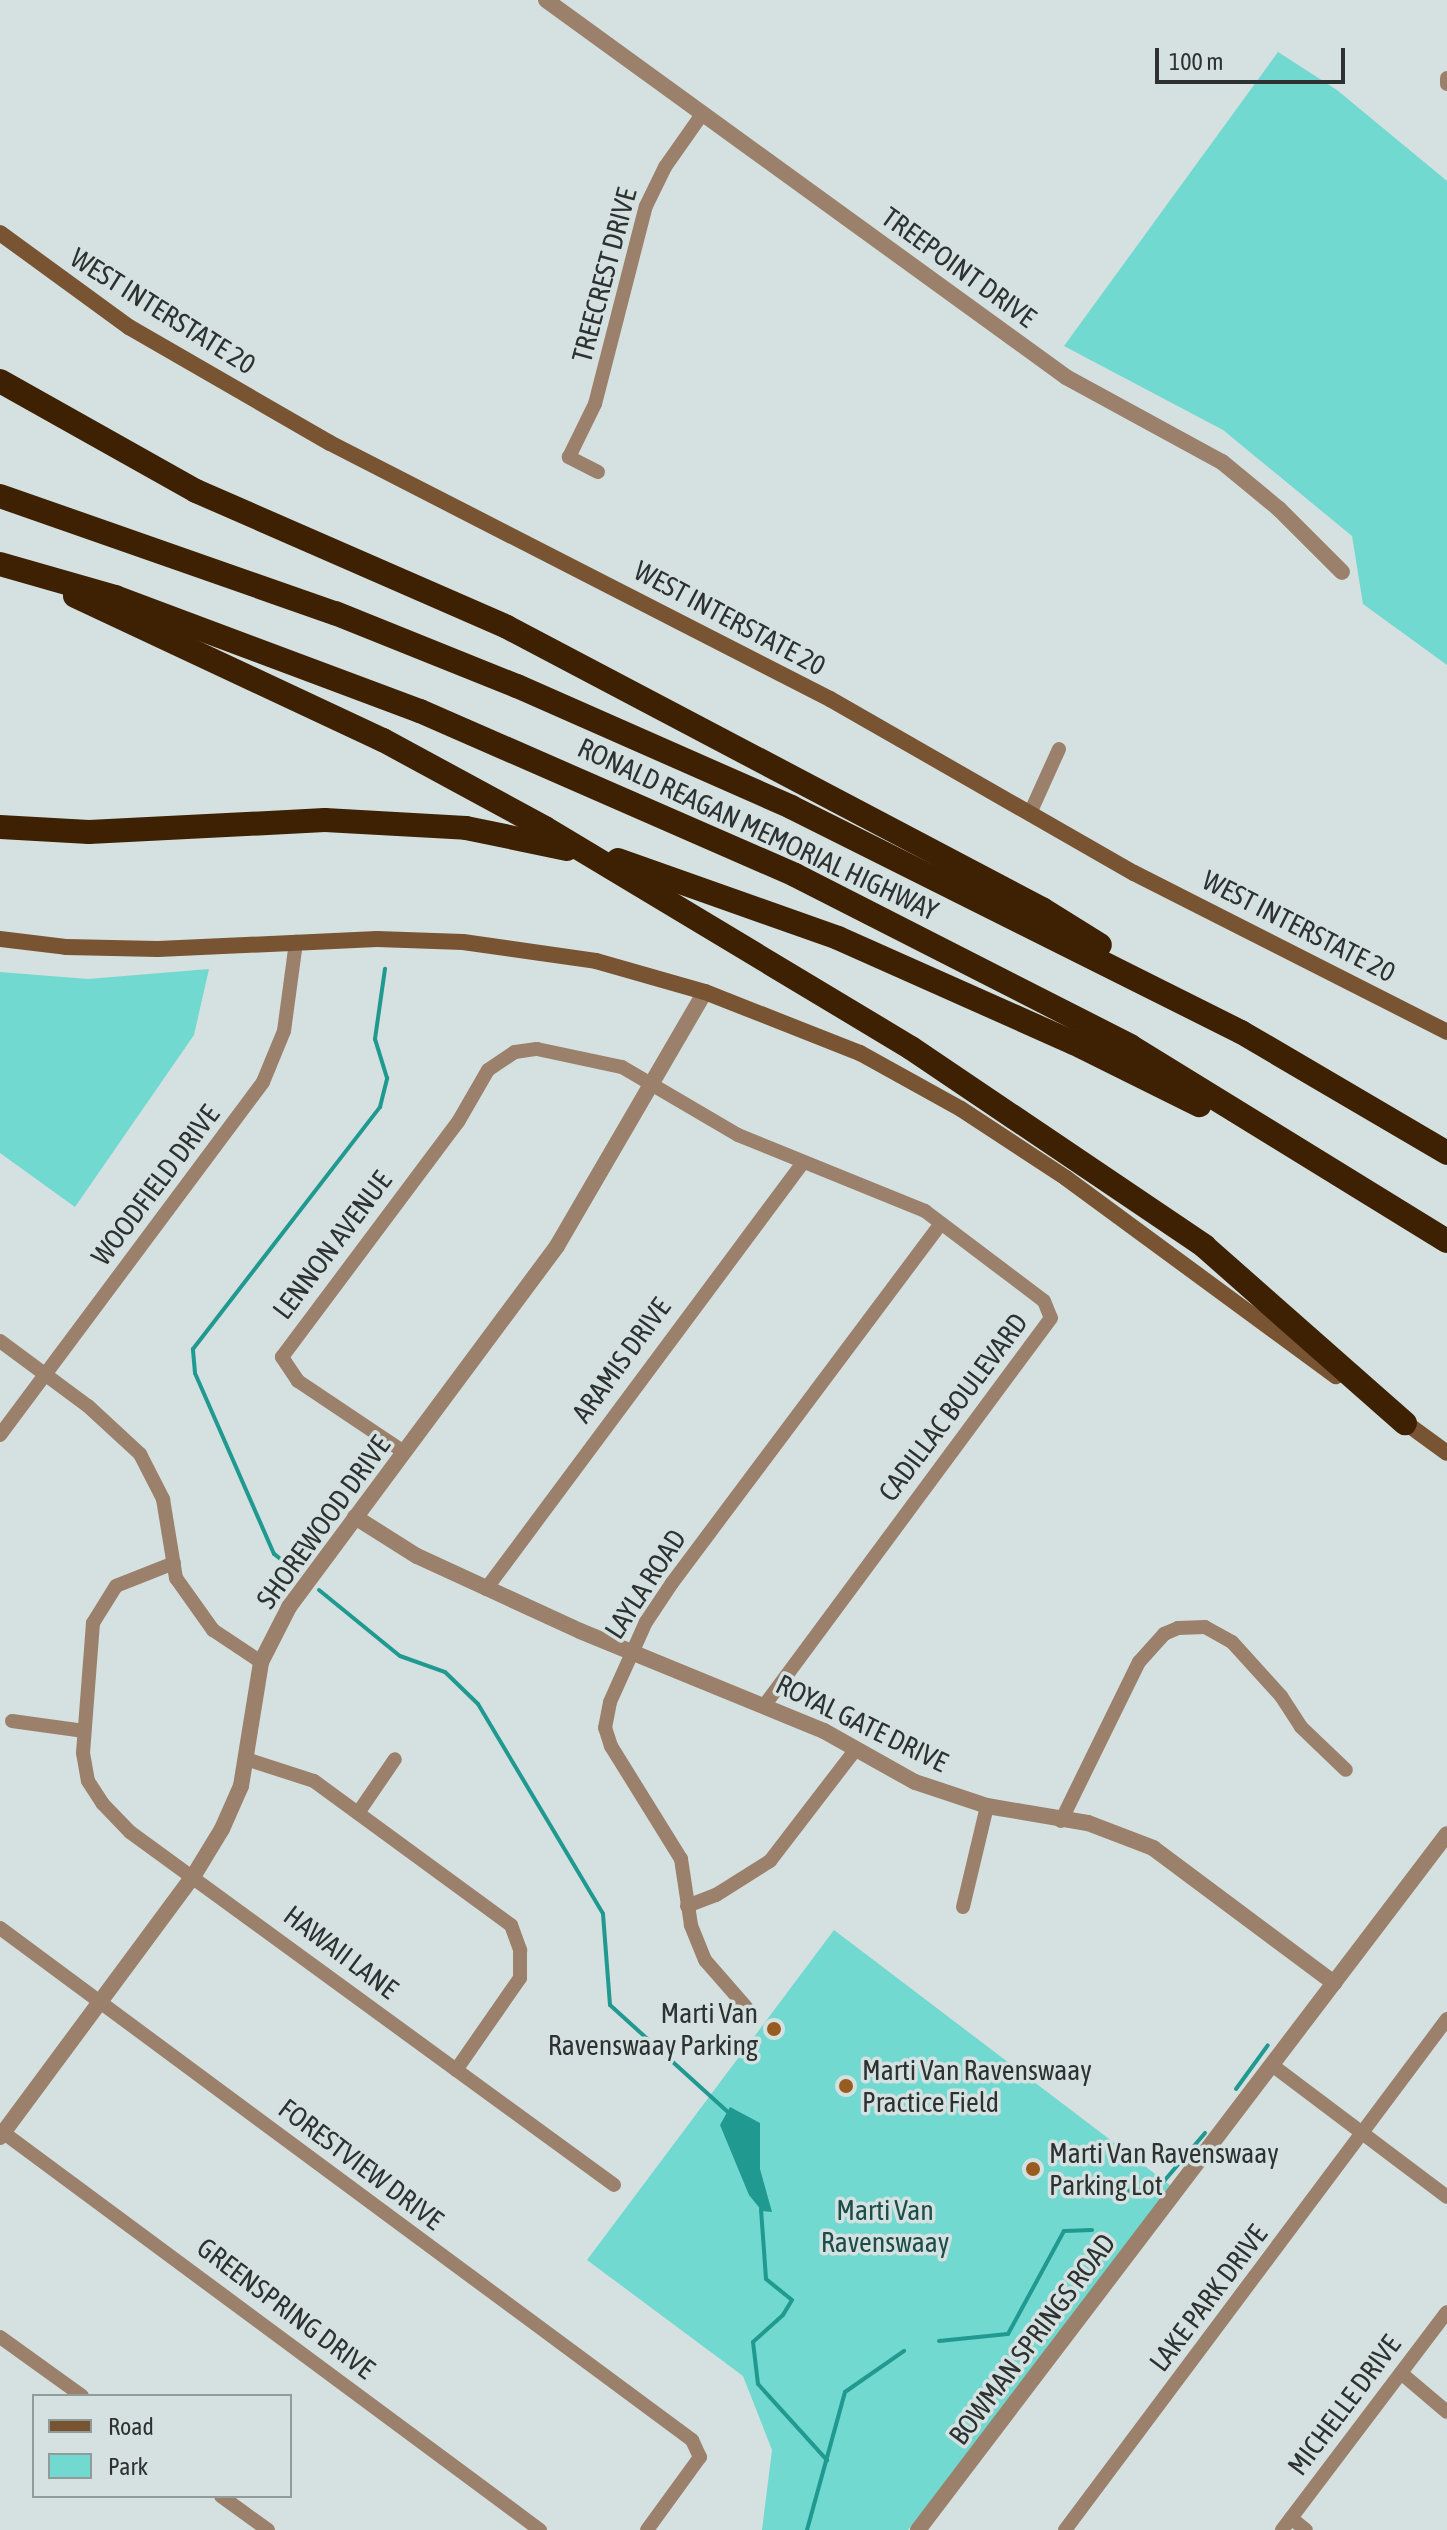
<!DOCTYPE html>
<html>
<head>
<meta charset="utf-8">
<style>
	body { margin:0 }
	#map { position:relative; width:1447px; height:2530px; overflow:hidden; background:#d4e1e0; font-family:"Asap Condensed",sans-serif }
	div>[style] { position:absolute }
	.green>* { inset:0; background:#71d9cf }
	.water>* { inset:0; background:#209990 }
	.stream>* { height:4px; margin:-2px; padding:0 2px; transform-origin:2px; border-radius:2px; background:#209990 }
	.minor>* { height:14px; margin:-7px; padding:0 7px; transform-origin:7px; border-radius:7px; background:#9b806b }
	.tertiary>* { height:16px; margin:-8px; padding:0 8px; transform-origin:8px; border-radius:8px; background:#9b806b }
	.secondary>* { height:16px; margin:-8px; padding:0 8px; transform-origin:8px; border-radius:8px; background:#795433 }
	.motorway>* { height:24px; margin:-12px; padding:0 12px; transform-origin:12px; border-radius:12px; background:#3e2003 }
	.dots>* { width:22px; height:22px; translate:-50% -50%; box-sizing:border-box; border:4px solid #d4e1e0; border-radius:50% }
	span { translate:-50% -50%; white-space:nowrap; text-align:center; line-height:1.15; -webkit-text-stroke:7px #d4e1e0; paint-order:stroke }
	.street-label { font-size:28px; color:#2d3231 }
	.poi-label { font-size:28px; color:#2d3231 }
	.right { translate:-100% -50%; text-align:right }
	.left { translate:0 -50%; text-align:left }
	.park-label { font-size:28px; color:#1d4d49 }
	.legend { position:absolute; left:32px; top:2394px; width:260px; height:104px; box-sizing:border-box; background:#d4e1e0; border:2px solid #919b9a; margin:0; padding:10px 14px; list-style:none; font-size:24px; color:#2d3231 }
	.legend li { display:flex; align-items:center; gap:16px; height:40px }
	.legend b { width:40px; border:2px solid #919b9a }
	.scale { position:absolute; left:1155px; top:48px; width:190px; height:36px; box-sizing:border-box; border:4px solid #2d3231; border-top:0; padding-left:10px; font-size:24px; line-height:28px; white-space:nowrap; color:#2d3231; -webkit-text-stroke:6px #d4e1e0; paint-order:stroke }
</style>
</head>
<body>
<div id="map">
	<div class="green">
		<div style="clip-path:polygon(1278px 52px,1337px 90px,1447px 181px,1447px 665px,1363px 604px,1352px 536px,1223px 430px,1064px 346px)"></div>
		<div style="clip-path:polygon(209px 969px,194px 1035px,75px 1207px,0 1153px,0 972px,88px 979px)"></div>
		<div style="clip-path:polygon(834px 1930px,1175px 2189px,908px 2530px,762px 2530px,772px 2450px,743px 2376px,587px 2260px)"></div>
	</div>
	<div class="water">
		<div style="clip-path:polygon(730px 2107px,760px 2123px,760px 2169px,772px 2212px,762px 2211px,749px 2195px,720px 2125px)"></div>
	</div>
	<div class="stream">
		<div style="left:299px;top:1574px;width:32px;rotate:-141deg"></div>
		<div style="left:274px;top:1554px;width:197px;rotate:-113.6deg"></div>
		<div style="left:195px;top:1373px;width:24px;rotate:-95deg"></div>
		<div style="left:193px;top:1349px;width:306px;rotate:-52.3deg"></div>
		<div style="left:380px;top:1107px;width:30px;rotate:-76deg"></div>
		<div style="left:387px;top:1078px;width:41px;rotate:-107.1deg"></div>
		<div style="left:375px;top:1039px;width:71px;rotate:-81.9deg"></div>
		<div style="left:319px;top:1590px;width:104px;rotate:39.2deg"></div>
		<div style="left:400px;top:1656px;width:48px;rotate:19.6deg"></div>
		<div style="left:445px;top:1672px;width:46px;rotate:44.1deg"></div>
		<div style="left:478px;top:1704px;width:244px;rotate:59.2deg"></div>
		<div style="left:603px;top:1914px;width:91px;rotate:85.6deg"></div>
		<div style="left:610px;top:2005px;width:161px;rotate:42.2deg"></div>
		<div style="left:1236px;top:2089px;width:54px;rotate:-54deg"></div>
		<div style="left:1127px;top:2191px;width:32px;rotate:-7deg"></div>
		<div style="left:1159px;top:2187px;width:71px;rotate:-49.6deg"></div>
		<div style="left:761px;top:2209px;width:70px;rotate:85.9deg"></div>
		<div style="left:766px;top:2279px;width:33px;rotate:39deg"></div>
		<div style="left:792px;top:2300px;width:17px;rotate:121deg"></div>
		<div style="left:783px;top:2315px;width:40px;rotate:138deg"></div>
		<div style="left:753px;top:2342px;width:42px;rotate:83.2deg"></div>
		<div style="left:758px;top:2384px;width:103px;rotate:47.8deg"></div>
		<div style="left:939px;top:2341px;width:69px;rotate:-5.8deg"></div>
		<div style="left:1008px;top:2334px;width:117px;rotate:-61.5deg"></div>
		<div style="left:1064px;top:2231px;width:28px;rotate:-2deg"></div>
		<div style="left:807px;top:2530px;width:143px;rotate:-74.6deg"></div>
		<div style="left:845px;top:2392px;width:72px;rotate:-34.8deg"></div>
	</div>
	<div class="minor">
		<div style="left:1447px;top:78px;width:6px;rotate:90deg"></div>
		<div style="left:598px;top:472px;width:33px;rotate:-153deg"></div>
		<div style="left:569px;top:457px;width:59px;rotate:-63.9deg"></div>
		<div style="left:595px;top:404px;width:204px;rotate:-75.6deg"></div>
		<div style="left:646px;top:206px;width:43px;rotate:-64deg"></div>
		<div style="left:665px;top:167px;width:66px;rotate:-54.9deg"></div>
		<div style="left:1031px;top:811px;width:68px;rotate:-65.7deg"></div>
		<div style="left:0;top:1341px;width:109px;rotate:36.5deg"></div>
		<div style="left:88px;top:1406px;width:71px;rotate:42.7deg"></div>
		<div style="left:140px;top:1454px;width:51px;rotate:62.9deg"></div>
		<div style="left:163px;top:1499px;width:80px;rotate:80.7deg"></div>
		<div style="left:176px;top:1578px;width:64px;rotate:54.6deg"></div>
		<div style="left:213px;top:1630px;width:58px;rotate:33.7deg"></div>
		<div style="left:0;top:1435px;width:440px;rotate:-53.3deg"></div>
		<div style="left:263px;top:1082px;width:55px;rotate:-67.6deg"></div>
		<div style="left:284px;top:1031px;width:90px;rotate:-82.3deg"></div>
		<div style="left:404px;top:1452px;width:128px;rotate:-146.2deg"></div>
		<div style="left:298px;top:1381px;width:29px;rotate:-124deg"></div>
		<div style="left:282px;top:1357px;width:294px;rotate:-53.2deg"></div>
		<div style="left:458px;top:1122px;width:60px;rotate:-60deg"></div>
		<div style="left:488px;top:1070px;width:32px;rotate:-34deg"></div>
		<div style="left:515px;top:1052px;width:22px;rotate:-8deg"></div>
		<div style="left:537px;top:1049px;width:87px;rotate:12deg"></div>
		<div style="left:622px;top:1067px;width:134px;rotate:30.4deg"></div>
		<div style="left:738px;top:1135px;width:202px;rotate:22.1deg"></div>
		<div style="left:925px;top:1211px;width:149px;rotate:37.1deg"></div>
		<div style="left:1044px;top:1301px;width:18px;rotate:68deg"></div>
		<div style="left:1051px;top:1318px;width:480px;rotate:126.5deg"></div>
		<div style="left:174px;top:1563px;width:62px;rotate:158.4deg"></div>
		<div style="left:116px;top:1586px;width:44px;rotate:121.9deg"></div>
		<div style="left:93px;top:1623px;width:130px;rotate:94.4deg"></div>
		<div style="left:83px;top:1753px;width:28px;rotate:80deg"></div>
		<div style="left:88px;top:1781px;width:27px;rotate:57deg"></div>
		<div style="left:103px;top:1804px;width:39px;rotate:46deg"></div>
		<div style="left:130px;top:1832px;width:599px;rotate:36.1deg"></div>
		<div style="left:486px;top:1589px;width:530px;rotate:-53.37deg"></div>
		<div style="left:12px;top:1721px;width:73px;rotate:7.9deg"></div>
		<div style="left:246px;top:1759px;width:71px;rotate:17.9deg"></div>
		<div style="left:314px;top:1781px;width:244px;rotate:36.2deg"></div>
		<div style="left:511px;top:1925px;width:27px;rotate:70deg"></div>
		<div style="left:520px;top:1950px;width:28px;rotate:90deg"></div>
		<div style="left:520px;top:1978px;width:112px;rotate:124.8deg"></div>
		<div style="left:358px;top:1813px;width:65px;rotate:-55.6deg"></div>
		<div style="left:1061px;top:1821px;width:177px;rotate:-63.9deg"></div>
		<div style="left:1139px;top:1662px;width:38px;rotate:-48deg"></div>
		<div style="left:1164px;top:1634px;width:15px;rotate:-23deg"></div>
		<div style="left:1178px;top:1628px;width:27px;rotate:-2deg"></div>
		<div style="left:1205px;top:1627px;width:31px;rotate:29deg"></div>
		<div style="left:1232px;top:1642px;width:73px;rotate:47.8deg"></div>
		<div style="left:1281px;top:1696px;width:37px;rotate:57deg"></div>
		<div style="left:1301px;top:1727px;width:62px;rotate:43.7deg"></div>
		<div style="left:687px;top:1906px;width:31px;rotate:-21deg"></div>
		<div style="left:716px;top:1895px;width:64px;rotate:-32.2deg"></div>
		<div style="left:770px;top:1861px;width:141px;rotate:-52.5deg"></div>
		<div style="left:963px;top:1907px;width:104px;rotate:-76.6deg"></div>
		<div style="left:0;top:1928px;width:861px;rotate:36.5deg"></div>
		<div style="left:692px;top:2440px;width:19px;rotate:65deg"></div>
		<div style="left:700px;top:2457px;width:90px;rotate:126deg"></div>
		<div style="left:746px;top:2007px;width:62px;rotate:-131.1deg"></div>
		<div style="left:705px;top:1960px;width:38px;rotate:-112deg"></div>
		<div style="left:691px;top:1925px;width:67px;rotate:-98.6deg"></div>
		<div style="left:681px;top:1859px;width:133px;rotate:-121.8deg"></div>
		<div style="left:611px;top:1746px;width:19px;rotate:-108deg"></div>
		<div style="left:605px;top:1728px;width:26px;rotate:-79deg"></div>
		<div style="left:610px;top:1702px;width:88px;rotate:-65.8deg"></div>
		<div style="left:646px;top:1622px;width:47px;rotate:-56.3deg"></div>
		<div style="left:672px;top:1583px;width:449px;rotate:-53.2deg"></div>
		<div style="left:1272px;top:2065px;width:219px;rotate:37deg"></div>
		<div style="left:0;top:2130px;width:672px;rotate:36.53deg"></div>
		<div style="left:0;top:2337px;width:101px;rotate:35.7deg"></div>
		<div style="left:1401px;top:2373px;width:60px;rotate:40.3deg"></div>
		<div style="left:221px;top:2496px;width:58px;rotate:35.9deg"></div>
		<div style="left:1291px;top:2518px;width:19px;rotate:39deg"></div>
		<div style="left:1065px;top:2530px;width:638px;rotate:-53.22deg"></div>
		<div style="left:1282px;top:2530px;width:273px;rotate:-52.9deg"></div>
	</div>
	<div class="tertiary">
		<div style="left:546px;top:0;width:642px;rotate:35.94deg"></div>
		<div style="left:1066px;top:377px;width:178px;rotate:28.6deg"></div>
		<div style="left:1222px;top:462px;width:74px;rotate:39.5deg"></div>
		<div style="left:1279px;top:509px;width:89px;rotate:45deg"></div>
		<div style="left:355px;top:1517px;width:73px;rotate:32.2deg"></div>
		<div style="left:417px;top:1556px;width:179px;rotate:24.7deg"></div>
		<div style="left:580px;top:1631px;width:264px;rotate:22.3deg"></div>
		<div style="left:824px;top:1731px;width:104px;rotate:29.3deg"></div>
		<div style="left:915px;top:1782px;width:76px;rotate:18.4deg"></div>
		<div style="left:987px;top:1806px;width:102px;rotate:9.6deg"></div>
		<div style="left:1088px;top:1823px;width:70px;rotate:21deg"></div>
		<div style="left:1153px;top:1848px;width:226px;rotate:36.7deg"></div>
		<div style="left:0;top:2137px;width:326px;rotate:-53.5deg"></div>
		<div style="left:194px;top:1875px;width:54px;rotate:-58.7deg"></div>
		<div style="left:222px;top:1829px;width:47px;rotate:-66.2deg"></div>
		<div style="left:241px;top:1786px;width:126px;rotate:-80.8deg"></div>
		<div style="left:261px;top:1662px;width:62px;rotate:-63deg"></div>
		<div style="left:289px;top:1607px;width:450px;rotate:-53.4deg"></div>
		<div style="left:557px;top:1246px;width:294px;rotate:-59.8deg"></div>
		<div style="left:918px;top:2530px;width:874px;rotate:-52.76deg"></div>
	</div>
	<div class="secondary">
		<div style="left:0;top:233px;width:160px;rotate:36.1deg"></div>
		<div style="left:129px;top:327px;width:232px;rotate:30deg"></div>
		<div style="left:330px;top:443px;width:562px;rotate:27.11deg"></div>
		<div style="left:830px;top:699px;width:350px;rotate:29.8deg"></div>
		<div style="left:1134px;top:873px;width:351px;rotate:26.9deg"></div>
		<div style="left:0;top:939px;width:66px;rotate:6.9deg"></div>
		<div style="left:66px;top:947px;width:92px;rotate:1.2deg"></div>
		<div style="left:158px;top:949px;width:219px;rotate:-2.6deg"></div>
		<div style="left:377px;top:939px;width:86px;rotate:2deg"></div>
		<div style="left:463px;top:942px;width:134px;rotate:8.1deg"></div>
		<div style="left:596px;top:961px;width:113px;rotate:15.9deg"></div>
		<div style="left:705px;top:992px;width:167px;rotate:21.5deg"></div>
		<div style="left:860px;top:1053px;width:115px;rotate:29deg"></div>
		<div style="left:961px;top:1109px;width:126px;rotate:33.3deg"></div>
		<div style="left:1066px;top:1178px;width:335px;rotate:36.3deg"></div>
		<div style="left:1399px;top:1418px;width:59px;rotate:36.1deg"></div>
	</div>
	<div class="motorway">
		<div style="left:0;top:381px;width:225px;rotate:29.3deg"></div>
		<div style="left:196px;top:491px;width:339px;rotate:23.6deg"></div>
		<div style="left:507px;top:627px;width:605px;rotate:27.79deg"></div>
		<div style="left:1042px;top:909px;width:68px;rotate:31.8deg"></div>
		<div style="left:0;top:496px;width:355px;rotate:19.3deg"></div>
		<div style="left:335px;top:613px;width:196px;rotate:21.9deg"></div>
		<div style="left:517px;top:686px;width:300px;rotate:23.8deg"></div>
		<div style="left:791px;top:807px;width:503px;rotate:26.57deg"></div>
		<div style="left:1241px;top:1032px;width:239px;rotate:30.4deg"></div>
		<div style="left:0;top:564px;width:120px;rotate:16deg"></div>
		<div style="left:115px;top:597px;width:326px;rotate:20.5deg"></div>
		<div style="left:420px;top:711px;width:409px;rotate:23.6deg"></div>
		<div style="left:795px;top:875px;width:376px;rotate:27deg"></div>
		<div style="left:1130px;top:1046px;width:372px;rotate:31.6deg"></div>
		<div style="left:75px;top:596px;width:340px;rotate:25.1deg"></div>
		<div style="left:383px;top:740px;width:184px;rotate:28.5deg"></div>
		<div style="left:545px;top:828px;width:427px;rotate:31deg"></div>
		<div style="left:911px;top:1048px;width:354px;rotate:34deg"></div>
		<div style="left:1204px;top:1246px;width:268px;rotate:41.4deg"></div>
		<div style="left:0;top:827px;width:89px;rotate:3.2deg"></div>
		<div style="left:89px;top:832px;width:236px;rotate:-2.9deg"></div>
		<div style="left:325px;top:820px;width:141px;rotate:3.2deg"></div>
		<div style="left:466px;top:828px;width:103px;rotate:11.7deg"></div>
		<div style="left:618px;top:860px;width:233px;rotate:19.5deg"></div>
		<div style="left:838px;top:938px;width:258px;rotate:24deg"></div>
		<div style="left:1074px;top:1043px;width:140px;rotate:26.4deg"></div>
	</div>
	<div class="dots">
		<div style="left:774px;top:2029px;background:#995c20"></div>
		<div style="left:846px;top:2086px;background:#995c20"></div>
		<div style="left:1033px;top:2169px;background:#995c20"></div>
	</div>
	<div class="street-label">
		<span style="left:959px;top:267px;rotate:36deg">TREEPOINT DRIVE</span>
		<span style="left:604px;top:275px;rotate:-75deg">TREECREST DRIVE</span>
		<span style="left:163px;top:311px;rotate:32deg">WEST INTERSTATE 20</span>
		<span style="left:730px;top:618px;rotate:28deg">WEST INTERSTATE 20</span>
		<span style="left:758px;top:829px;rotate:25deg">RONALD REAGAN MEMORIAL HIGHWAY</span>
		<span style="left:1299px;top:926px;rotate:27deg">WEST INTERSTATE 20</span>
		<span style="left:155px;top:1185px;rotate:-53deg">WOODFIELD DRIVE</span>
		<span style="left:332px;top:1245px;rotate:-53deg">LENNON AVENUE</span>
		<span style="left:621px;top:1360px;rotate:-54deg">ARAMIS DRIVE</span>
		<span style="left:953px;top:1407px;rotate:-53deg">CADILLAC BOULEVARD</span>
		<span style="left:323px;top:1522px;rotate:-54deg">SHOREWOOD DRIVE</span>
		<span style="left:645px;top:1584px;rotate:-57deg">LAYLA ROAD</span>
		<span style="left:862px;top:1723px;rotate:26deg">ROYAL GATE DRIVE</span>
		<span style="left:341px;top:1952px;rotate:37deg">HAWAII LANE</span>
		<span style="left:361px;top:2164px;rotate:37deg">FORESTVIEW DRIVE</span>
		<span style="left:1208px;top:2298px;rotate:-53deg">LAKE PARK DRIVE</span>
		<span style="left:286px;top:2308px;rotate:37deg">GREENSPRING DRIVE</span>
		<span style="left:1032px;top:2339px;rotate:-53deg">BOWMAN SPRINGS ROAD</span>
		<span style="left:1344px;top:2405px;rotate:-53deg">MICHELLE DRIVE</span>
	</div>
	<div class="poi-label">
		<span class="right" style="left:758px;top:2029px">Marti Van<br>Ravenswaay Parking</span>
		<span class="left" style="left:862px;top:2086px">Marti Van Ravenswaay<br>Practice Field</span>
		<span class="left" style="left:1049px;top:2169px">Marti Van Ravenswaay<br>Parking Lot</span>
	</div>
	<div class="park-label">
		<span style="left:885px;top:2226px">Marti Van<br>Ravenswaay</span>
	</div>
	<ul class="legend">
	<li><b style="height:10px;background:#795433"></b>Road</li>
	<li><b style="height:22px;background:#71d9cf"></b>Park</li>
	</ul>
	<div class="scale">100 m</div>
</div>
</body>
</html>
